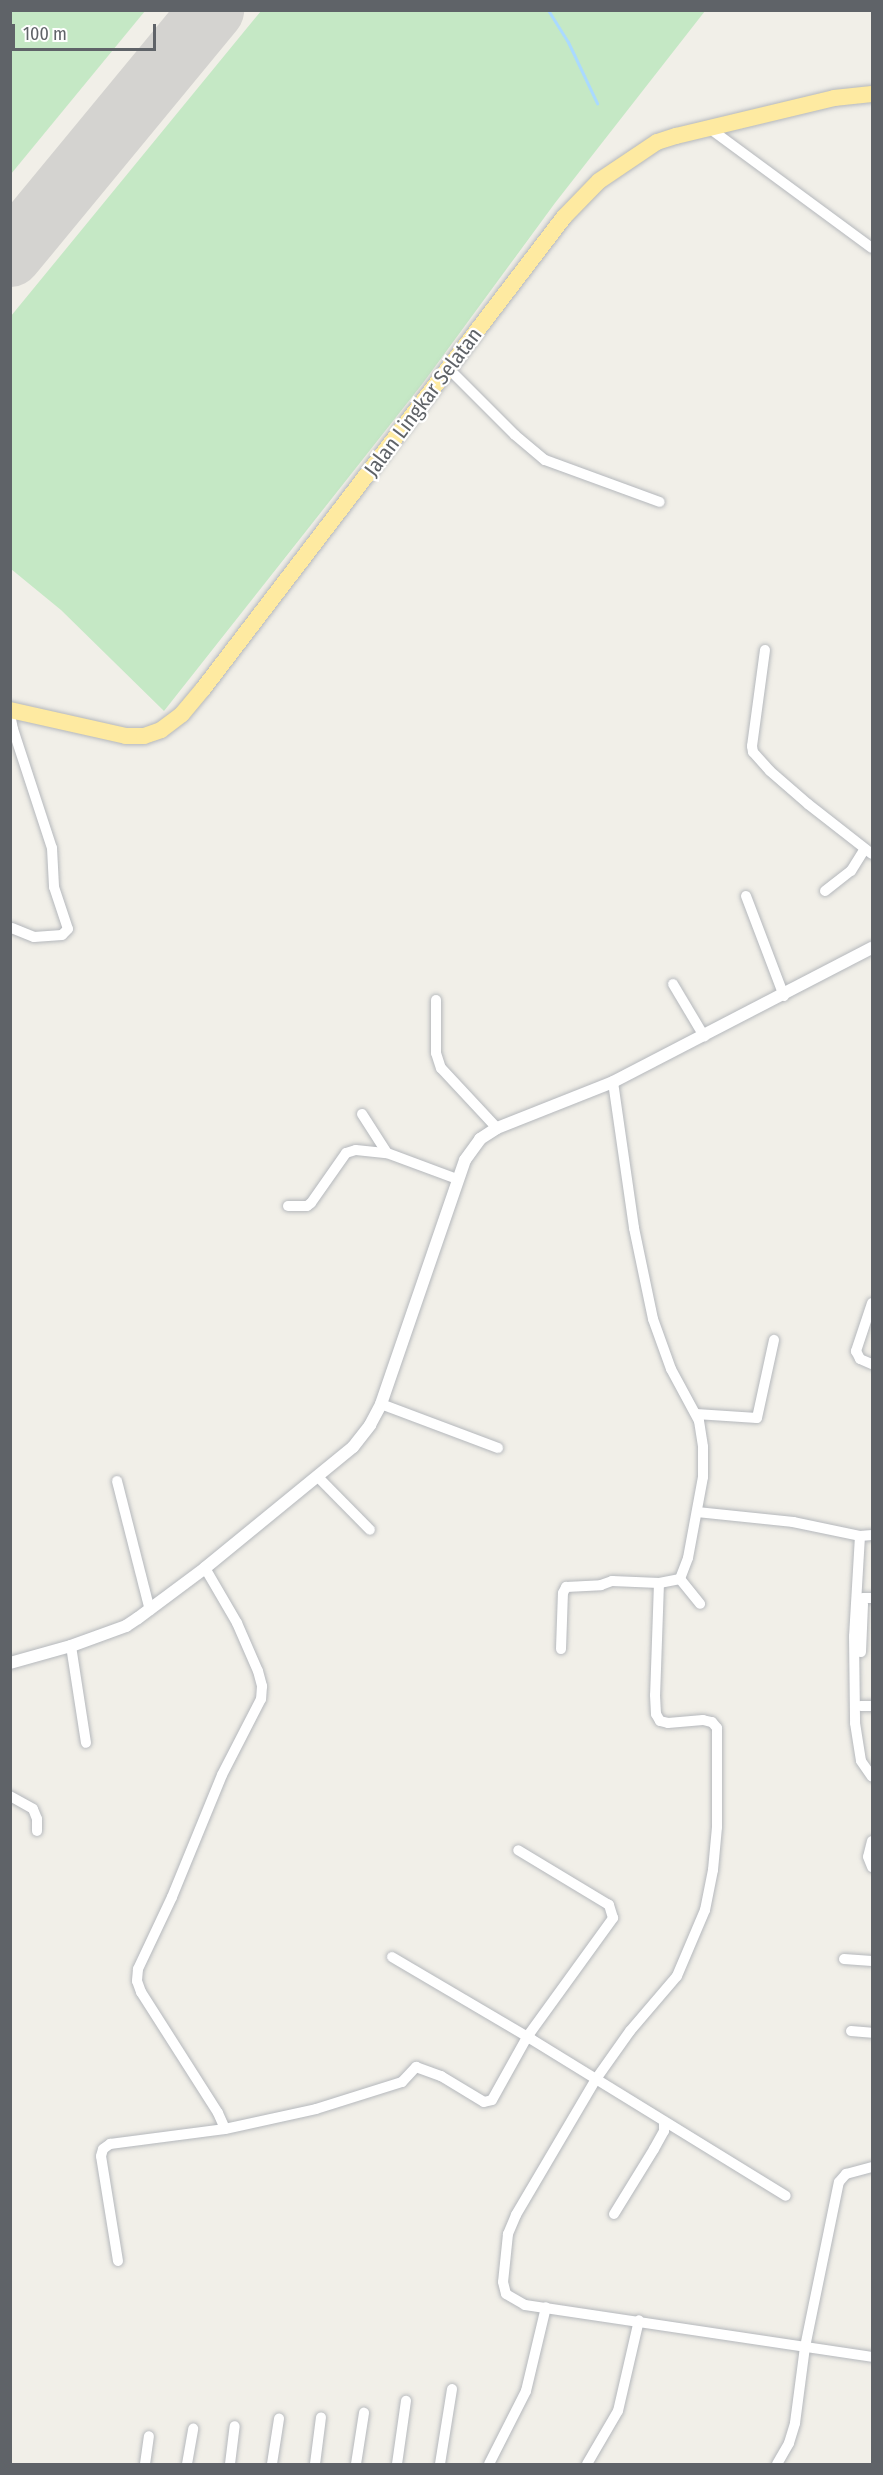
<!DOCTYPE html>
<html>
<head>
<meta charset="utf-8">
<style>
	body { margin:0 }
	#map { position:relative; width:883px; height:2475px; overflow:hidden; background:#f1efe8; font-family:"Fira Sans Condensed",sans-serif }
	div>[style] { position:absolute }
	.green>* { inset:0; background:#c5e8c5 }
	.stream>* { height:3px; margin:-1.5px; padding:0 1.5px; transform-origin:1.5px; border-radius:1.5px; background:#aadaff }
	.runway>* { height:64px; margin:-32px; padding:0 32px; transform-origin:32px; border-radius:32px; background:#d4d3d0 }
	.roads { filter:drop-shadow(0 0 2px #b5b8bc) drop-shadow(0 0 2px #b5b8bc) }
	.minor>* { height:10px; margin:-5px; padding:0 5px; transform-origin:5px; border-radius:5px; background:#fff }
	.tertiary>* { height:12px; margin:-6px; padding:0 6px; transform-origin:6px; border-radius:6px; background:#fff }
	.trunk>* { height:16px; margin:-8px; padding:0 8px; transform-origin:8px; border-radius:8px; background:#feeaa1 }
	span { translate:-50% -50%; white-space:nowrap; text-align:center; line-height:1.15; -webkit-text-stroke:4.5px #fff; paint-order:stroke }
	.street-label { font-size:21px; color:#5f6368 }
	.frame { position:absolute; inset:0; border:12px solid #5f6368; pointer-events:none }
	.scale { position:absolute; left:12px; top:24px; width:144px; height:27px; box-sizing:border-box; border:3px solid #5f6368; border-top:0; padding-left:8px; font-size:18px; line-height:21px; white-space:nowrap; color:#5f6368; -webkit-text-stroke:4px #fff; paint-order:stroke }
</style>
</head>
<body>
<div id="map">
	<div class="green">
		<div style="clip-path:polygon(11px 10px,145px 11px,11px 174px,10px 11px)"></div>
		<div style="clip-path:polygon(261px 11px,705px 11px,555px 203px,423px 383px,164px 711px,61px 610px,11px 569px,11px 316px)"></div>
	</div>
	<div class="stream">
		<div style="left:548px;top:10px;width:38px;rotate:58deg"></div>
		<div style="left:568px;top:42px;width:68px;rotate:64.6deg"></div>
	</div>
	<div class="runway">
		<div style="left:10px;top:255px;width:318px;rotate:-50.5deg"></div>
	</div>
	<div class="roads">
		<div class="minor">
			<div style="left:709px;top:128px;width:202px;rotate:36.4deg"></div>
			<div style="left:449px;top:369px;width:93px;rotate:45deg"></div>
			<div style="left:515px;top:435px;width:39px;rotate:40deg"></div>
			<div style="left:545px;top:460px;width:122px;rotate:20.1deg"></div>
			<div style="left:765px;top:650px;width:97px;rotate:97.7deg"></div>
			<div style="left:752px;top:746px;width:6px;rotate:81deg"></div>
			<div style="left:753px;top:752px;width:25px;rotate:48deg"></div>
			<div style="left:770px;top:771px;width:50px;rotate:41deg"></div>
			<div style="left:808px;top:804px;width:81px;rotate:38deg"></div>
			<div style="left:10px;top:714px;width:15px;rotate:79deg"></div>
			<div style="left:13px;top:729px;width:125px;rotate:71.9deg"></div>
			<div style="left:52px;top:848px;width:39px;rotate:87deg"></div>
			<div style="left:54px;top:887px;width:44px;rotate:71.6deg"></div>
			<div style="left:68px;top:929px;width:8px;rotate:135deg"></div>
			<div style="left:62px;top:935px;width:28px;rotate:176deg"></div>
			<div style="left:34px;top:937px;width:24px;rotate:-158deg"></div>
			<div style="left:825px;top:891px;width:33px;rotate:-38deg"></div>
			<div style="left:851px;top:871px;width:26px;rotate:-58deg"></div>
			<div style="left:746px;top:896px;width:107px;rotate:69.2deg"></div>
			<div style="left:673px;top:984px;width:61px;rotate:59.2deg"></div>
			<div style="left:436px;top:1000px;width:53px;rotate:90deg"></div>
			<div style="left:436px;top:1053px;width:16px;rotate:72deg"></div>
			<div style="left:441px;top:1068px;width:82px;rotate:47deg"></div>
			<div style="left:613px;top:1082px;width:148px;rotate:81.8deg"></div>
			<div style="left:634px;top:1228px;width:93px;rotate:78.2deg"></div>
			<div style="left:653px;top:1319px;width:53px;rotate:70.2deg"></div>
			<div style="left:671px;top:1369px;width:59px;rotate:61.7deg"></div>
			<div style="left:699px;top:1421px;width:26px;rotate:81deg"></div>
			<div style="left:703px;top:1447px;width:30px;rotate:90deg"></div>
			<div style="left:703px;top:1477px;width:82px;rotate:100.5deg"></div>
			<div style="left:688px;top:1558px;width:22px;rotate:111deg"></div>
			<div style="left:680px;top:1579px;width:21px;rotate:169deg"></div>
			<div style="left:659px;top:1583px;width:112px;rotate:92deg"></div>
			<div style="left:655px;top:1695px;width:19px;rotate:87deg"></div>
			<div style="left:656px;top:1714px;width:8px;rotate:60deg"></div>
			<div style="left:660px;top:1721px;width:8px;rotate:14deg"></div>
			<div style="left:668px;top:1723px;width:35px;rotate:-5deg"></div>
			<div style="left:703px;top:1720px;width:9px;rotate:13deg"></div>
			<div style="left:712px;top:1722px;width:8px;rotate:50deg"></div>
			<div style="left:717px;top:1728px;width:99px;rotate:90deg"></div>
			<div style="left:717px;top:1827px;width:43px;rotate:95.3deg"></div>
			<div style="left:713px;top:1870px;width:41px;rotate:101.3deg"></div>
			<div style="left:705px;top:1910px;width:72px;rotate:113deg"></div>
			<div style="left:677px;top:1976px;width:72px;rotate:130.5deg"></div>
			<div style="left:630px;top:2031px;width:59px;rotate:125.3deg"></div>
			<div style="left:596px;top:2079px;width:158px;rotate:120.5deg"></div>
			<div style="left:516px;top:2215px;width:21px;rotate:113deg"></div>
			<div style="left:508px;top:2234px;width:48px;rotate:95.9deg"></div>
			<div style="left:503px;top:2282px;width:12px;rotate:76deg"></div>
			<div style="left:506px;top:2294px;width:22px;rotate:30deg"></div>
			<div style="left:525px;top:2305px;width:351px;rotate:8.5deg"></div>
			<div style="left:362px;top:1114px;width:46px;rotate:57.3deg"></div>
			<div style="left:387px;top:1153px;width:75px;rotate:20.4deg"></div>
			<div style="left:288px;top:1206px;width:19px"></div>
			<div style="left:307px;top:1206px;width:5px;rotate:-37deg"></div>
			<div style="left:311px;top:1203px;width:61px;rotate:-55deg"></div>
			<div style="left:346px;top:1153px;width:10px;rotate:-17deg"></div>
			<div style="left:356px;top:1150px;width:31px;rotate:6deg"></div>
			<div style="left:872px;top:1303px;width:51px;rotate:108.4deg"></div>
			<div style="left:856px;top:1351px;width:9px;rotate:63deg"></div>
			<div style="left:860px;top:1359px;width:13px;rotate:23deg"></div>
			<div style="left:381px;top:1404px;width:125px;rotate:20.6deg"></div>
			<div style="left:696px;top:1414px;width:61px;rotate:3.8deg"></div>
			<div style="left:757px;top:1418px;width:80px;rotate:-77.7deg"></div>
			<div style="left:318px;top:1477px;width:74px;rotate:45.5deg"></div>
			<div style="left:117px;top:1481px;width:133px;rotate:75.7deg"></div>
			<div style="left:697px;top:1512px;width:97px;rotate:5.9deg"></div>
			<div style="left:793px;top:1522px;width:68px;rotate:11.8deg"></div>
			<div style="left:860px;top:1536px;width:12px;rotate:-5deg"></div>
			<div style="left:860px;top:1536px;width:100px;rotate:93.4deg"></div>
			<div style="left:854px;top:1636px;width:87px;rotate:89.3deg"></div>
			<div style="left:855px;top:1723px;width:38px;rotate:81deg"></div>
			<div style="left:861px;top:1761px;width:19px;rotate:55deg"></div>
			<div style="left:205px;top:1568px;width:64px;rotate:59.8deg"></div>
			<div style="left:237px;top:1623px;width:52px;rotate:66.4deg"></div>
			<div style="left:258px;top:1671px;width:16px;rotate:75deg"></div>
			<div style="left:262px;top:1686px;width:13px;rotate:94deg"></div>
			<div style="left:261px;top:1699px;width:85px;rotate:117.2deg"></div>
			<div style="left:222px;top:1775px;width:132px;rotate:112.3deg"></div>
			<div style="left:172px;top:1897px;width:80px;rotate:115.3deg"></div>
			<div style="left:138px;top:1969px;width:12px;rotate:95deg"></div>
			<div style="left:137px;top:1981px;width:12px;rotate:70deg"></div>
			<div style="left:141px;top:1992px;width:143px;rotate:57.5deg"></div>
			<div style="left:218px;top:2113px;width:17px;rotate:66deg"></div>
			<div style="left:680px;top:1579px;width:32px;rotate:51deg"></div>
			<div style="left:863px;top:1598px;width:9px"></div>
			<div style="left:71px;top:1646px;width:98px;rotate:81.2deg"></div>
			<div style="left:561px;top:1649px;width:56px;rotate:-88deg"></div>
			<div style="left:563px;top:1593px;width:7px;rotate:-63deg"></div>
			<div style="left:566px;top:1587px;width:35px;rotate:-3deg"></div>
			<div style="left:601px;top:1585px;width:12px;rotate:-20deg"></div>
			<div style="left:612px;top:1581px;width:47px;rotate:2.4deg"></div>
			<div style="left:861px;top:1652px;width:48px;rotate:-87.6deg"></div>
			<div style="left:861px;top:1706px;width:11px"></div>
			<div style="left:10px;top:1796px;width:26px;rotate:29deg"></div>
			<div style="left:33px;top:1809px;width:11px;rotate:68deg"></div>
			<div style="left:37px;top:1819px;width:12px;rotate:90deg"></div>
			<div style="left:872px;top:1841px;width:16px;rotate:104deg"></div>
			<div style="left:868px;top:1857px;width:11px;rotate:68deg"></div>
			<div style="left:392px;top:1957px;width:161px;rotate:30.5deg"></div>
			<div style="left:531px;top:2039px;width:299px;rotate:31.6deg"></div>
			<div style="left:844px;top:1959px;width:28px;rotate:4deg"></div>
			<div style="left:851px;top:2031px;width:21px;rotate:5deg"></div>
			<div style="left:614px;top:2214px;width:76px;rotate:-58.4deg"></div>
			<div style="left:654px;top:2149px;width:21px;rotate:-61deg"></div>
			<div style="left:664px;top:2131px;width:8px;rotate:-90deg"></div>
			<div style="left:118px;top:2261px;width:106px;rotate:-99.2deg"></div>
			<div style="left:101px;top:2156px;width:7px;rotate:-74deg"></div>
			<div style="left:103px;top:2149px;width:9px;rotate:-36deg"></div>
			<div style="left:110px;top:2144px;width:116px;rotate:-7.4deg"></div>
			<div style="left:225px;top:2129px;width:93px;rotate:-12.4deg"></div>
			<div style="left:316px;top:2109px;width:90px;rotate:-17.4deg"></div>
			<div style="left:402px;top:2082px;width:21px;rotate:-47deg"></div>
			<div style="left:416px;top:2067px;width:27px;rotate:20deg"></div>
			<div style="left:441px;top:2076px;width:50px;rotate:31.2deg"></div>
			<div style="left:484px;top:2102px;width:8px;rotate:-14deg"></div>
			<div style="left:492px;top:2100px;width:72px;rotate:-60.9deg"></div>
			<div style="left:527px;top:2037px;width:147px;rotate:-54.1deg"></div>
			<div style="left:613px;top:1918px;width:14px;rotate:-107deg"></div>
			<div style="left:609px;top:1905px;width:106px;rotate:-148.9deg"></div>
			<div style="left:145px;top:2464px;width:28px;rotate:-82deg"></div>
			<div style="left:187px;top:2464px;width:36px;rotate:-80deg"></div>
			<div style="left:230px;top:2464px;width:38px;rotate:-83deg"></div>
			<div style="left:272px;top:2464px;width:46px;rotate:-81.2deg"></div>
			<div style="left:315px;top:2464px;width:47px;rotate:-82.7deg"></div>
			<div style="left:356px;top:2464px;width:52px;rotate:-81.1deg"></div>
			<div style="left:397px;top:2464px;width:64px;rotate:-81.9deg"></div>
			<div style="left:440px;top:2464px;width:76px;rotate:-80.9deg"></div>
			<div style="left:489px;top:2464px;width:82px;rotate:-63.1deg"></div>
			<div style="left:526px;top:2391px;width:86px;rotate:-76.6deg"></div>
			<div style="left:587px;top:2464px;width:61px;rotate:-59.7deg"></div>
			<div style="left:618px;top:2411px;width:93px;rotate:-77deg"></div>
			<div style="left:777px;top:2464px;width:24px;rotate:-60deg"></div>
			<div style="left:789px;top:2443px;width:21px;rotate:-73deg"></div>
			<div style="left:795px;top:2423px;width:77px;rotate:-82.5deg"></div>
			<div style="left:805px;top:2347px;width:168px;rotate:-78.4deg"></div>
			<div style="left:839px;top:2182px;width:11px;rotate:-49deg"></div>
			<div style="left:846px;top:2174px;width:27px;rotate:-15deg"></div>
		</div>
		<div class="tertiary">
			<div style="left:10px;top:1663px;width:63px;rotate:-15.6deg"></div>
			<div style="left:71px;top:1646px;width:59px;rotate:-20deg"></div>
			<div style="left:126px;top:1626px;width:14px;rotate:-34deg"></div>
			<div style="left:138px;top:1618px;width:84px;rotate:-36.7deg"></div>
			<div style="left:205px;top:1568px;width:191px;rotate:-39.3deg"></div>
			<div style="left:353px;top:1447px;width:28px;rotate:-52deg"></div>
			<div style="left:370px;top:1425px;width:24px;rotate:-62deg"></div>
			<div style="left:381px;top:1404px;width:258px;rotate:-71deg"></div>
			<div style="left:465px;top:1160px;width:26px;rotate:-54deg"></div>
			<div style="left:480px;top:1139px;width:20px;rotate:-33deg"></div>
			<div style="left:497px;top:1128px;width:125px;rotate:-21.6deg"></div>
			<div style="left:613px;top:1082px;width:292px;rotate:-27.4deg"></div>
		</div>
		<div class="trunk">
			<div style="left:10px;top:710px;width:119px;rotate:12.6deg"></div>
			<div style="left:126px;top:736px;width:18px"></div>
			<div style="left:144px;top:736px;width:18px;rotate:-19deg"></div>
			<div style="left:161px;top:730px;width:26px;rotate:-37deg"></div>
			<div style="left:182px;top:714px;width:33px;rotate:-50deg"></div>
			<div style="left:203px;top:689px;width:594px;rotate:-52.59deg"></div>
			<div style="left:564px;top:217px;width:50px;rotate:-45.8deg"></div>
			<div style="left:599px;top:181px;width:70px;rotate:-33.9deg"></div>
			<div style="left:657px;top:142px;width:20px;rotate:-18deg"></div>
			<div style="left:676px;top:136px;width:163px;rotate:-13.5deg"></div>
			<div style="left:834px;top:98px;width:38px;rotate:-6deg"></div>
		</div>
	</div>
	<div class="street-label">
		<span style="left:423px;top:402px;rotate:-53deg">Jalan Lingkar Selatan</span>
	</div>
	<div class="frame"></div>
	<div class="scale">100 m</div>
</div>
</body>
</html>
